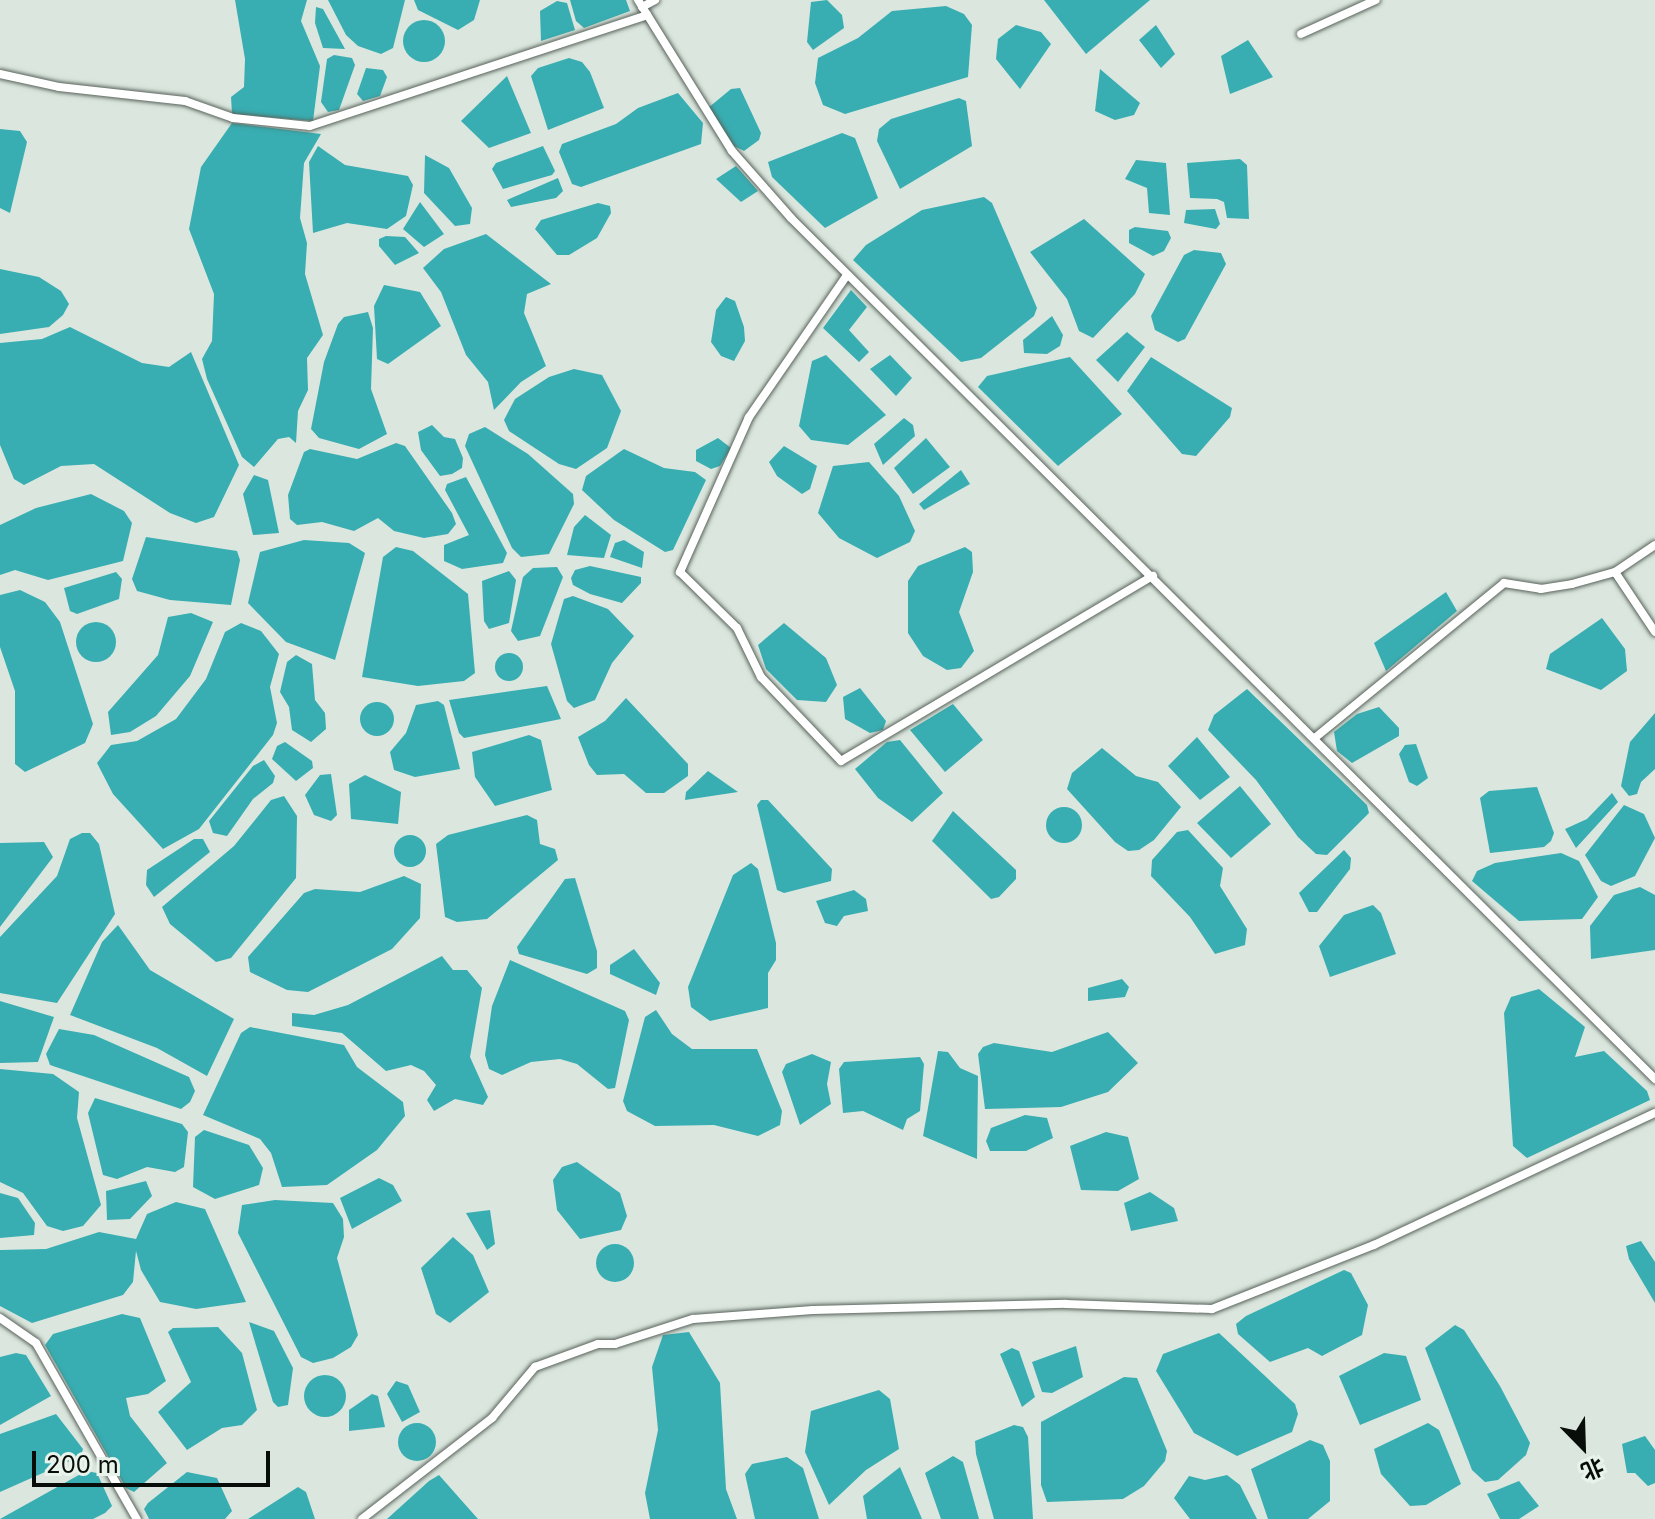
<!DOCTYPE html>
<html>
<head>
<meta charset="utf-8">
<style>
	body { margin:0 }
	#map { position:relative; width:1655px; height:1519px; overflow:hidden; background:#dbe7de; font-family:Inter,"Noto Sans SC",sans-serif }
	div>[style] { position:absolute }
	.water>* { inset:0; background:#38aeb2 }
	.round { border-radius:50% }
	.roads { filter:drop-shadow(0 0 2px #58625b) drop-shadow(0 0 2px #58625b) }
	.minor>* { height:8px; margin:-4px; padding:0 4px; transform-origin:4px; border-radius:4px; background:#fff }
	span { translate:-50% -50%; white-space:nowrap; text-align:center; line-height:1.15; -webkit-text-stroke:6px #e8f4eb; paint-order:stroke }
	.north { position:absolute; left:1543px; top:1407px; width:80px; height:80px; -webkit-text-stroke:6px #e8f4eb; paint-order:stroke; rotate:157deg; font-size:22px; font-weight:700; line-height:32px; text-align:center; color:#090d0a }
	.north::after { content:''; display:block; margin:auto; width:28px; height:36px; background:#090d0a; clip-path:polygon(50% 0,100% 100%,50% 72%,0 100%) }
	.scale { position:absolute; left:32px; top:1451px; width:238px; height:36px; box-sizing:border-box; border:4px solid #090d0a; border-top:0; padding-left:10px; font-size:24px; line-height:28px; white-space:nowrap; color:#090d0a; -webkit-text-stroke:6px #e8f4eb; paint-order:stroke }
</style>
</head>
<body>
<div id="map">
	<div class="water">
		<div style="clip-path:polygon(235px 0,307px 0,301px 21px,320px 66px,313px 121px,232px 114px,231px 97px,244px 87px,245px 59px)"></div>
		<div style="clip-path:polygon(328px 0,405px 0,393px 48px,381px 54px,358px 46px,346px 35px)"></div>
		<div style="clip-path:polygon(414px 0,480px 0,474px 20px,458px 30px,418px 10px)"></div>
		<div style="clip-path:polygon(570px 0,626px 0,630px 11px,584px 28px,576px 21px)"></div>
		<div style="clip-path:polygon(827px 0,842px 15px,844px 28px,813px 50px,807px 42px,811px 2px)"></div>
		<div style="clip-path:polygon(1044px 0,1150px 0,1086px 54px)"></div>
		<div style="clip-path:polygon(557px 1px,567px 3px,575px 30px,541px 41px,540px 11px)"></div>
		<div style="clip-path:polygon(946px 6px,964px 14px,972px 25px,968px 77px,845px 114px,823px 105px,815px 83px,818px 58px,858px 38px,892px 11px)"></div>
		<div style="clip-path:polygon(316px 7px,323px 9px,345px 49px,323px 48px,315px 23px)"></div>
		<div class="round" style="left:403px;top:20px;width:42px;height:42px"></div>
		<div style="clip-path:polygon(1016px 25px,1041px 32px,1051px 44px,1020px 89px,996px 59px,998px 39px)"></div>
		<div style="clip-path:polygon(1156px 25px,1175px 54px,1161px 68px,1139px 40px)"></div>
		<div style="clip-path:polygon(1248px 40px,1273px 77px,1230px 94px,1221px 56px)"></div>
		<div style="clip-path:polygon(334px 55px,352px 58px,355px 65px,339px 110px,328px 112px,321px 102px,327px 59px)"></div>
		<div style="clip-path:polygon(569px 58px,582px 62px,590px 72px,604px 108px,548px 130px,531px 76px,538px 68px)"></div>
		<div style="clip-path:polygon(366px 68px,383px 70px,387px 77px,380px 96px,363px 101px,357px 94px)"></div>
		<div style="clip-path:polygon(1100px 69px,1140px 103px,1134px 115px,1115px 120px,1095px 111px)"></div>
		<div style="clip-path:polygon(507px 76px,531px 133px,489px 148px,461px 121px)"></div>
		<div style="clip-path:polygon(740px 88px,761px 133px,759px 140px,744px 151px,734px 146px,708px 108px,731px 89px)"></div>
		<div style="clip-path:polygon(678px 93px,703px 123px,701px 144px,581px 187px,572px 184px,559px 152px,562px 144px,616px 124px,638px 108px)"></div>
		<div style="clip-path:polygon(959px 98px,966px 101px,972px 146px,900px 189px,877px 141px,879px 129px,891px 119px)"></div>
		<div style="clip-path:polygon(232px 123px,321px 134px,304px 163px,300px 218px,307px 243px,305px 274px,323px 335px,307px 358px,308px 390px,298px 411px,296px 443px,289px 437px,278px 439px,254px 467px,242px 457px,207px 379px,202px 359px,212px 341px,214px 294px,189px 229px,201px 167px)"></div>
		<div style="clip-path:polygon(0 129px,20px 131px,27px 142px,10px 213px,0 208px)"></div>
		<div style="clip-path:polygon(842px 133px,855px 138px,878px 198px,825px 228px,772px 177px,768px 162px)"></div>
		<div style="clip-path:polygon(318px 146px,345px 165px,408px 176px,413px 185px,406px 216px,387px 229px,347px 223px,313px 233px,309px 162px)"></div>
		<div style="clip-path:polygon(543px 146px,555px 171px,552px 175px,503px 189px,492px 169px,496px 163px)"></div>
		<div style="clip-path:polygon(425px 155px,449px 168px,472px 208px,470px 224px,455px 226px,424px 193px)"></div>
		<div style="clip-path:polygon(1240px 159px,1247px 165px,1249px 219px,1227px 218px,1224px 202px,1217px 199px,1190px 198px,1187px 163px)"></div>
		<div style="clip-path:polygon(1136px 160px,1166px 163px,1170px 215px,1149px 213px,1147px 188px,1125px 179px)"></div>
		<div style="clip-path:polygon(736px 166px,758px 191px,741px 202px,716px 179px)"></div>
		<div style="clip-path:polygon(558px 178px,563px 191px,556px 198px,511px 207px,507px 200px)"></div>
		<div style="clip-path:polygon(984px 197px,992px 203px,1037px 308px,1034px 316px,981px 358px,961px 362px,853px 260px,866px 245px,922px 210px)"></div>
		<div style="clip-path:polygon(420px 202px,444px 234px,424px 247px,403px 229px)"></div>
		<div style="clip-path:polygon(598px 203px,610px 206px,611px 213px,597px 238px,569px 255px,557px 255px,535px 229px,541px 220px)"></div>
		<div style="clip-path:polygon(1215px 209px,1220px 224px,1216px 229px,1184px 223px,1186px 210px)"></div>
		<div style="clip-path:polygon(1084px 219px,1145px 274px,1135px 294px,1093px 338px,1079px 331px,1067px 299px,1030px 252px)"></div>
		<div style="clip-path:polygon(1135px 227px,1168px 231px,1171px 238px,1164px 251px,1153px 256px,1129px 243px,1129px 230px)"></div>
		<div style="clip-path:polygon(486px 234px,551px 284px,527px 294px,524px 313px,546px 366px,521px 382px,494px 410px,488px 382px,466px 355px,441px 292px,423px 268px,444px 249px)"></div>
		<div style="clip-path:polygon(386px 236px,405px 237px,419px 253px,395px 265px,379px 246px,379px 239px)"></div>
		<div style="clip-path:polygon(1194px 250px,1221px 253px,1226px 264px,1185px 339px,1178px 342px,1155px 330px,1151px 316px,1184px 255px)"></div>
		<div style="clip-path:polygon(0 269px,39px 277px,61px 291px,69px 304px,63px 315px,49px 327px,0 334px)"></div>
		<div style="clip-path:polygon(384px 285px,420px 292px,441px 326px,388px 364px,377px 359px,374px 306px)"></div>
		<div style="clip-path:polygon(851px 290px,867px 307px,849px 330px,869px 352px,859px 362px,823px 328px)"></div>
		<div style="clip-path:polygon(726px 297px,735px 301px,744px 327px,745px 341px,734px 361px,721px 356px,711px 342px,716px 310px)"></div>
		<div style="clip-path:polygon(368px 312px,373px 328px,371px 389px,387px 434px,359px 449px,319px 438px,311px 429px,324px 362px,338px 324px,344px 317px)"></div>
		<div style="clip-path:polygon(1052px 316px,1063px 335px,1060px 346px,1047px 354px,1024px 353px,1023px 340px)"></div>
		<div style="clip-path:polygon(70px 327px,142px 363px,169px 367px,191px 352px,239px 465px,214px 517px,196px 523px,170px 513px,94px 464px,61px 466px,24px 485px,14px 479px,0 445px,0 343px,42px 339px)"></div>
		<div style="clip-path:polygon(1127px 332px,1145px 347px,1118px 382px,1096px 360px)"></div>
		<div style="clip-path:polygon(826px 355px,886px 415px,848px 445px,811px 440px,799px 426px,812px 361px)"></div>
		<div style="clip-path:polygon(890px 355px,912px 378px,896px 396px,870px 369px)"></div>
		<div style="clip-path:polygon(1070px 357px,1122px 414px,1058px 466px,978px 387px,987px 376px)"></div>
		<div style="clip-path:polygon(1151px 357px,1232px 408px,1230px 417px,1196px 456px,1182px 454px,1127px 391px)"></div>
		<div style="clip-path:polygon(574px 369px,602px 375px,621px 411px,607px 448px,576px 469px,559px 464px,509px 431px,504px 420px,515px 399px,549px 377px)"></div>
		<div style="clip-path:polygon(904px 418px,913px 425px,915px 436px,883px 465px,874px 444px)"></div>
		<div style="clip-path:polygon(432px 425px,444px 437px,455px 439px,463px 458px,462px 468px,452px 474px,440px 476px,421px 450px,418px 432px)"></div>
		<div style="clip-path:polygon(485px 427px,528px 454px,573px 494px,574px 504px,549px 554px,521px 557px,512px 548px,465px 446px,469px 434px)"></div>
		<div style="clip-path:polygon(718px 438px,731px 448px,720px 466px,711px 469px,696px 461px,696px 450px)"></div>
		<div style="clip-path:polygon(926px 438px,950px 467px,913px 494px,894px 468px)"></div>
		<div style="clip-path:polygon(396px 443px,405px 446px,452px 513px,456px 524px,448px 534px,424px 538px,394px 531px,378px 518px,354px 531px,322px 522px,297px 525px,290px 519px,288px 495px,304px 452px,310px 449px,357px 459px)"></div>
		<div style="clip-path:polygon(784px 446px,817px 466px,810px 489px,802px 494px,777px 476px,769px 462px)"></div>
		<div style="clip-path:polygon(624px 449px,664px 468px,695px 472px,706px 480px,673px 550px,665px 552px,614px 520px,582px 490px,586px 476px)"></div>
		<div style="clip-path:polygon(869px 462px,899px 496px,915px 531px,910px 542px,877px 558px,839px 538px,818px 513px,833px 466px)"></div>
		<div style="clip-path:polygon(961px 470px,970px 484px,924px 510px,919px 504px)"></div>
		<div style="clip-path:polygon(254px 475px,268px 480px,279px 533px,253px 535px,243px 494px)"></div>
		<div style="clip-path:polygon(466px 477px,507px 553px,503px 563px,462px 569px,444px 561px,444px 545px,469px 535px,445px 490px,447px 484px)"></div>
		<div style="clip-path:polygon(91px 494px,124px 511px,132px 523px,123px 561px,48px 580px,15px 570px,0 575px,0 525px,36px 508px)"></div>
		<div style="clip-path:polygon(585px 515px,611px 535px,604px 558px,567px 555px,574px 527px)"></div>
		<div style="clip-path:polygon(146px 537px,237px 551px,240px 560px,231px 605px,170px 600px,137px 591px,132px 579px)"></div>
		<div style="clip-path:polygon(304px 540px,349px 543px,365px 553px,335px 660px,286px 642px,248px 603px,260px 552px)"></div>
		<div style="clip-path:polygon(624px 540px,644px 552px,642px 568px,610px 557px,615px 543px)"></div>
		<div style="clip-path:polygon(396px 547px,413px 551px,468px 594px,475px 673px,464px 681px,418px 686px,362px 677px,383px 557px)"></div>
		<div style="clip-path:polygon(965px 547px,972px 552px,973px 572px,959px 612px,974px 651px,961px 668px,947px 670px,923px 656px,908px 633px,908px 581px,918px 566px)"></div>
		<div style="clip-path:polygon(590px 566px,641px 577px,641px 583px,622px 603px,590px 594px,573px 585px,571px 578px,575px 570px)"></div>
		<div style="clip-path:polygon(533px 568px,557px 567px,563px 577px,540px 636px,518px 641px,511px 631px,523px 577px)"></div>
		<div style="clip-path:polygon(509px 571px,516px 580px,509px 623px,489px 629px,484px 621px,482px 581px)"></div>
		<div style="clip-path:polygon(116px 572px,122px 579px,119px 599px,77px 614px,70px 611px,64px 588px)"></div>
		<div style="clip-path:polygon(20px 590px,45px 602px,60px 622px,93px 724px,85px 743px,25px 772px,15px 764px,15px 691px,0 647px,0 595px)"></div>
		<div style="clip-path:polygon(1446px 592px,1457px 611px,1386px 671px,1374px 643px)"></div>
		<div style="clip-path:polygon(573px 596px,608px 609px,634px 636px,612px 663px,595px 700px,574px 708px,567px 701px,551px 644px,564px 599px)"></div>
		<div style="clip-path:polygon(191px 613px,213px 622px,190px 676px,156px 716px,130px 732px,111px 735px,108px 712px,158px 655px,168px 617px)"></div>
		<div style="clip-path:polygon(1602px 618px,1625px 649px,1627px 671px,1601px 690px,1546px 669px,1550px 654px)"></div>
		<div class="round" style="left:76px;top:622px;width:40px;height:40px"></div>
		<div style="clip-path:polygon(241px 623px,261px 631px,279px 654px,270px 687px,277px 723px,273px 735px,199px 829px,163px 849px,113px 794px,97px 763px,111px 745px,137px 741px,176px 719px,206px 679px,225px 632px)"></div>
		<div style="clip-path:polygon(784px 623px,826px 658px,837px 685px,826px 702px,797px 700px,766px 669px,758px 645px)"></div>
		<div class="round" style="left:495px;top:653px;width:28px;height:28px"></div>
		<div style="clip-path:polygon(296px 655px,312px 664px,315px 700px,325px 713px,326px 729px,311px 742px,292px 730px,289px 707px,280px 692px,287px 662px)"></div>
		<div style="clip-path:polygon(547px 686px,561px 719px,464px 738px,459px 733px,449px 700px)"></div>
		<div style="clip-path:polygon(860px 688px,886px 721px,883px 730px,870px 733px,845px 719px,843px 697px)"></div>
		<div style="clip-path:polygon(1247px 689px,1367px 805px,1369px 813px,1327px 855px,1316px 854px,1298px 837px,1256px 780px,1208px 730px,1214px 715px)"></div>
		<div style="clip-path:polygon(626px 698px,688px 764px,688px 776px,664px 793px,646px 793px,624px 774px,597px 775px,589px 765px,578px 737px,605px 721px)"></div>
		<div style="clip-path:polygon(438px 701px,444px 705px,460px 769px,415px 777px,394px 770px,390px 752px,406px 733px,416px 705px)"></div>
		<div class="round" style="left:360px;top:702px;width:34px;height:34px"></div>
		<div style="clip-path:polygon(953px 704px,983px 740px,945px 772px,910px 730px)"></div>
		<div style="clip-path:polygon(1379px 707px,1399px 728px,1399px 736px,1352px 763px,1337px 751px,1334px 732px,1357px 714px)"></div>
		<div style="clip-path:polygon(1655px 713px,1655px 769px,1641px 782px,1637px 794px,1629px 796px,1621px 786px,1630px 742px)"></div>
		<div style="clip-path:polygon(529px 735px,541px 740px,552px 790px,495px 806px,475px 777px,472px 752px)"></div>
		<div style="clip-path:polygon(1197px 737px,1230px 777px,1200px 800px,1168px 766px)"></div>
		<div style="clip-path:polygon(900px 740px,943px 793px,912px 822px,878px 798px,855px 769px,887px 742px)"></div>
		<div style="clip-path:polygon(285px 742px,312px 761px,313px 768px,296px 781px,272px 759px,277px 746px)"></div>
		<div style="clip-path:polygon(1416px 744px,1428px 778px,1417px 786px,1409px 782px,1399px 754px,1405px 745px)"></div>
		<div style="clip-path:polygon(1102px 748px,1136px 776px,1158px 782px,1181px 807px,1154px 840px,1139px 850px,1128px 851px,1115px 842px,1067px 789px,1072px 773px)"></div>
		<div style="clip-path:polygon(264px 760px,275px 776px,273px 783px,253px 799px,227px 836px,213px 833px,209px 821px,253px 766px)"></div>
		<div style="clip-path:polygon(708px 771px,738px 792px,685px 800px,686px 792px)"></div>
		<div style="clip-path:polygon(331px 774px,337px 815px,331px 821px,314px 815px,305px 795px,320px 775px)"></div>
		<div style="clip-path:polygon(365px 775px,401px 792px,398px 824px,351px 819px,349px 784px)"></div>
		<div style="clip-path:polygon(1240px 786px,1271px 824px,1231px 858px,1197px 823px)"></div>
		<div style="clip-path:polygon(1537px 787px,1554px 833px,1551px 841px,1544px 847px,1490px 853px,1480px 798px,1489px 791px)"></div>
		<div style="clip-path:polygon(1612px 793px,1618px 802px,1576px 848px,1565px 829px,1587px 819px)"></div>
		<div style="clip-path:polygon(284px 796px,297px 816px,296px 878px,231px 958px,216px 962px,170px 924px,162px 907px,234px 846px,271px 800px)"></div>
		<div style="clip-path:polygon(761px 800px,768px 800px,832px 869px,831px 881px,784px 893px,777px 890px,757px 805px)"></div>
		<div style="clip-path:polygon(1624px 805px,1644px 814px,1655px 838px,1635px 876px,1611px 886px,1601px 881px,1585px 855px)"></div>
		<div class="round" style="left:1046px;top:807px;width:36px;height:36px"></div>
		<div style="clip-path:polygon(953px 811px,1016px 870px,1016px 879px,999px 897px,991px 899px,932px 841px)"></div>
		<div style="clip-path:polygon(527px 815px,537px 820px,540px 844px,555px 849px,558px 860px,487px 919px,457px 922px,445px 917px,436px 844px,448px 835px)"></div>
		<div style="clip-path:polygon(1188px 830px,1223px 868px,1220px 886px,1247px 929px,1245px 945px,1215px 954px,1190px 917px,1151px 876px,1152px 860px,1177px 832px)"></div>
		<div style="clip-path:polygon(82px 833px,90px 833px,99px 844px,115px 914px,57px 1003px,0 993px,0 937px,57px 876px,70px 839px)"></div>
		<div class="round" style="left:394px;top:835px;width:32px;height:32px"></div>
		<div style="clip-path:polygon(194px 839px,203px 839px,210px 852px,154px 897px,146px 885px,147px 870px)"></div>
		<div style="clip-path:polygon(0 843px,44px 842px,53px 857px,0 927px)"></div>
		<div style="clip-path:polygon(1344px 850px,1351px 858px,1350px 869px,1317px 912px,1309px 912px,1299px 893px)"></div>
		<div style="clip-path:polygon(1561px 853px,1579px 861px,1598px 897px,1582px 919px,1519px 921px,1472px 881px,1477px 871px,1495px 863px)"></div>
		<div style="clip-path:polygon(751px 863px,758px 869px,776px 943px,776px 960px,768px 973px,768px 1008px,710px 1021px,691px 1007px,688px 987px,733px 875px)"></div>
		<div style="clip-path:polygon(404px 876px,421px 884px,420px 918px,392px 949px,308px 992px,287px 990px,250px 972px,248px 957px,304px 893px,315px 889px,360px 892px)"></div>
		<div style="clip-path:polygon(575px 878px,597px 951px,597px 968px,587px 974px,519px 954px,517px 947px,565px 879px)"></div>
		<div style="clip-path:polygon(1640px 887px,1655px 895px,1655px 950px,1591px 959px,1590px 926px,1614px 895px)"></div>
		<div style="clip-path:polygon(854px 890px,866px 899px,868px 911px,844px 916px,837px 926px,825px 923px,816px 901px)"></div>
		<div style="clip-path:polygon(1373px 905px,1381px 913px,1396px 954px,1330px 977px,1319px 946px,1344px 915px)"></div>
		<div style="clip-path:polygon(118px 925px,150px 970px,234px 1019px,207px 1076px,157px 1048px,70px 1015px,102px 942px)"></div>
		<div style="clip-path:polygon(634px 949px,660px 983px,656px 995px,610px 974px,610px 965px)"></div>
		<div style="clip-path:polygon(442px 956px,453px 970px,467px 970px,482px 988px,470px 1057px,488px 1097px,483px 1105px,455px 1099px,434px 1111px,427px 1100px,436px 1085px,424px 1071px,411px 1065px,386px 1071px,342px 1033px,292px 1026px,292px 1013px,314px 1015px,348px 1005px)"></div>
		<div style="clip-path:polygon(510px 960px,625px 1011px,629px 1020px,615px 1088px,608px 1089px,577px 1064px,560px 1059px,531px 1062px,502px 1075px,489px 1069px,485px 1055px,492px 1006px)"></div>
		<div style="clip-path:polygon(1122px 979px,1129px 987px,1125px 997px,1088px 1001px,1088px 988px)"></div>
		<div style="clip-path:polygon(1539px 989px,1585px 1027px,1575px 1057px,1604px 1051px,1647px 1091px,1650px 1100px,1527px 1158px,1513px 1146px,1504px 1013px,1511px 997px)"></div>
		<div style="clip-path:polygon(0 1001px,54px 1017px,38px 1062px,0 1063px)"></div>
		<div style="clip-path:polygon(656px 1010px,672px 1034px,692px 1049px,757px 1049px,782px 1111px,780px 1125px,758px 1136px,714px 1125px,655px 1126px,627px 1111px,623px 1101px,645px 1017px)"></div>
		<div style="clip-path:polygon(250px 1027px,344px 1045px,357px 1067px,403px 1102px,405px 1116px,377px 1150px,327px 1185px,282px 1187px,271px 1153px,260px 1139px,203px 1115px,241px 1033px)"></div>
		<div style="clip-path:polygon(59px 1029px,94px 1035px,189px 1077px,195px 1091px,190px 1102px,181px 1109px,50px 1065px,46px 1054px)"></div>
		<div style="clip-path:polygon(1108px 1032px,1138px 1063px,1108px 1092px,1061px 1107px,985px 1109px,978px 1054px,983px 1047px,994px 1043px,1052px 1052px)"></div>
		<div style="clip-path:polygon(938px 1051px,948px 1052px,960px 1068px,978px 1076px,977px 1159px,923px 1136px)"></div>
		<div style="clip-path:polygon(812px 1054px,831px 1062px,827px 1084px,831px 1104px,800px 1125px,782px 1072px,786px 1064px)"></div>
		<div style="clip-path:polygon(920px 1057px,924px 1064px,920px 1111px,907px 1119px,903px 1130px,863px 1111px,843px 1113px,839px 1069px,844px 1062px)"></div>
		<div style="clip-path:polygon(0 1069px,53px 1074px,79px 1092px,77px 1118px,101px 1205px,83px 1226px,63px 1231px,47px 1226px,23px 1193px,0 1182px)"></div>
		<div style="clip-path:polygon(95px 1098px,182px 1124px,188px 1132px,184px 1167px,175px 1172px,147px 1167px,117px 1179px,103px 1175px,88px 1113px)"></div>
		<div style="clip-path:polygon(1025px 1115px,1047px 1118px,1053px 1138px,1026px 1151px,990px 1151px,986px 1141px,991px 1128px)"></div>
		<div style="clip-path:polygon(204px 1130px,249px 1145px,263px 1168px,259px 1185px,215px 1199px,193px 1187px,195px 1137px)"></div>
		<div style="clip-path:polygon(1106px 1132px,1128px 1137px,1139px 1179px,1118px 1191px,1081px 1190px,1070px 1146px)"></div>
		<div style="clip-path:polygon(577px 1162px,620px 1193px,627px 1216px,621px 1230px,580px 1239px,557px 1210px,553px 1180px,562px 1167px)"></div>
		<div style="clip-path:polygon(379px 1178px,393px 1185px,402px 1201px,352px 1229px,340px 1198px)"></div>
		<div style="clip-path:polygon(146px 1181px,152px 1196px,130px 1219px,107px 1220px,106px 1191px)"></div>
		<div style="clip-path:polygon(1150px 1192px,1174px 1208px,1178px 1221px,1131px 1231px,1124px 1203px)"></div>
		<div style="clip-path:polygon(0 1193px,18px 1198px,35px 1223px,34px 1235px,0 1238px)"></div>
		<div style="clip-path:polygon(275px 1200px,333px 1203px,343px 1219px,344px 1237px,337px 1258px,358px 1335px,351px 1347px,333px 1358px,313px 1363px,301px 1357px,238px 1233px,242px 1205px)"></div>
		<div style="clip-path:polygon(176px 1202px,205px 1209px,246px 1302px,196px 1309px,160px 1302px,141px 1270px,136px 1251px,133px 1282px,123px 1295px,32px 1323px,0 1306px,0 1250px,46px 1249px,99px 1232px,136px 1239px,147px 1214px)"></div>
		<div style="clip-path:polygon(490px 1210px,495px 1244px,487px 1250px,466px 1213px)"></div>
		<div style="clip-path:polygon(453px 1237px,473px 1255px,489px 1292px,450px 1323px,436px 1314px,421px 1268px)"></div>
		<div style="clip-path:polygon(1641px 1241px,1655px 1262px,1655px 1303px,1629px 1259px,1626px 1246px)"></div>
		<div class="round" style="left:596px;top:1244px;width:38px;height:38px"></div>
		<div style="clip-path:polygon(1344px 1270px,1351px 1273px,1368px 1305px,1362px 1335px,1322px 1356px,1308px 1348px,1270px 1362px,1238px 1334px,1236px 1324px,1246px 1316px)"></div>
		<div style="clip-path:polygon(122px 1314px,140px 1318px,166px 1381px,148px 1394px,126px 1398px,130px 1416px,167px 1463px,134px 1492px,126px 1488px,45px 1345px,53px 1334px)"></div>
		<div style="clip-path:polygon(249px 1322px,274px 1331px,293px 1368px,288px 1405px,278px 1407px,273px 1402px)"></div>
		<div style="clip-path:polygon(1455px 1325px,1464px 1330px,1500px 1386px,1530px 1443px,1526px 1455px,1498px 1480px,1485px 1482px,1472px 1470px,1425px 1348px)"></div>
		<div style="clip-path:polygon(218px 1327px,242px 1353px,257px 1410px,242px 1425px,222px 1428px,187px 1450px,158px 1412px,191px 1382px,168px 1332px,173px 1328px)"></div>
		<div style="clip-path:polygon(689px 1332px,720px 1383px,726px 1489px,737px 1519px,650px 1519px,645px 1493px,658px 1430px,652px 1367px,663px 1335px)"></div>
		<div style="clip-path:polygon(1219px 1333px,1295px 1404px,1298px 1414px,1292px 1432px,1237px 1456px,1194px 1433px,1156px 1371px,1163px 1354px)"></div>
		<div style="clip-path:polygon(1076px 1346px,1083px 1377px,1052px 1393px,1042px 1392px,1032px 1362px)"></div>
		<div style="clip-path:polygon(1012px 1348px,1019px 1351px,1035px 1397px,1022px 1407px,1000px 1354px)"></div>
		<div style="clip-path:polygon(16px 1353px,26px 1355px,51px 1396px,0 1425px,0 1357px)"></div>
		<div style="clip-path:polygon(1384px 1353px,1406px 1356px,1421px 1400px,1360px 1425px,1339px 1376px)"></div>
		<div class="round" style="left:304px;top:1375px;width:42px;height:42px"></div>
		<div style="clip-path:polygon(1124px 1377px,1137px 1378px,1167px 1451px,1165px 1461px,1144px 1486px,1123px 1499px,1047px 1502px,1041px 1485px,1041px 1422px)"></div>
		<div style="clip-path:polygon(396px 1381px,408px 1385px,420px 1412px,402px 1422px,387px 1394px)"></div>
		<div style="clip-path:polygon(879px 1390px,890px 1399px,899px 1449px,866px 1470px,829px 1505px,805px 1452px,811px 1411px)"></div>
		<div style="clip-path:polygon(372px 1394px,378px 1396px,385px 1427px,349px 1431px,349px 1410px)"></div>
		<div style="clip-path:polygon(56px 1414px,83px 1449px,81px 1456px,0 1492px,0 1434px)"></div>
		<div style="clip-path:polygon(1428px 1423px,1439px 1430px,1461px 1484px,1426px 1505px,1410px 1506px,1381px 1474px,1374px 1449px)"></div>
		<div class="round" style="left:398px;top:1423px;width:38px;height:38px"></div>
		<div style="clip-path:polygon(1014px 1425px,1023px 1427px,1028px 1437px,1033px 1519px,994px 1519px,976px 1454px,975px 1441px)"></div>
		<div style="clip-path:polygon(1645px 1436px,1655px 1450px,1655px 1483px,1648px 1486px,1635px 1473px,1627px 1473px,1622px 1444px)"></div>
		<div style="clip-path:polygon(1310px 1440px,1323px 1445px,1330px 1461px,1330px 1501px,1308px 1519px,1268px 1519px,1251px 1469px)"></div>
		<div style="clip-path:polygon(953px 1456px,963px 1462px,979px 1519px,941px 1519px,925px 1473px)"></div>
		<div style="clip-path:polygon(787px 1457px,803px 1468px,819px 1519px,755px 1519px,745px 1474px,752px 1464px)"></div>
		<div style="clip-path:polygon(900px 1467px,922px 1519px,867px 1519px,863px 1496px)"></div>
		<div style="clip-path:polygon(86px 1471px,97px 1473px,112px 1506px,105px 1513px,93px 1519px,0 1519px)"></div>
		<div style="clip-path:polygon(187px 1472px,217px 1478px,232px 1511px,225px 1519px,149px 1519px,144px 1509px,148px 1503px)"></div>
		<div style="clip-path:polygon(439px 1475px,478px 1519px,387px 1519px,429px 1481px)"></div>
		<div style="clip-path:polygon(1227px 1475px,1240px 1485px,1257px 1519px,1190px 1519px,1174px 1498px,1189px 1476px,1205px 1480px)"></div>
		<div style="clip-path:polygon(1519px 1481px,1539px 1506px,1519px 1519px,1500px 1519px,1487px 1494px)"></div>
		<div style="clip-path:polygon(298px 1487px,306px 1492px,315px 1519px,248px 1519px)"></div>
	</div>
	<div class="roads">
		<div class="minor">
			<div style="left:638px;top:0;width:178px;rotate:58.1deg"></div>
			<div style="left:732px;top:151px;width:89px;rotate:48.6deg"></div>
			<div style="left:791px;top:218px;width:1220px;rotate:44.9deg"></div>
			<div style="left:642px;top:7px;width:15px;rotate:-28deg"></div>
			<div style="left:1301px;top:34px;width:82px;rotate:-24.4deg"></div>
			<div style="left:0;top:74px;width:60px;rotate:12.4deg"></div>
			<div style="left:59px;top:87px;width:127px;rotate:6.3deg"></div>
			<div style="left:185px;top:101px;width:51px;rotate:19.5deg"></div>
			<div style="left:233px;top:118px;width:77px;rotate:5.9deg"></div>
			<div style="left:310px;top:126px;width:355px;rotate:-18.2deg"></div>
			<div style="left:847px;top:275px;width:173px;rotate:124.6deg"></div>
			<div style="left:749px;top:417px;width:170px;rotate:114deg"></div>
			<div style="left:680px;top:572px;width:80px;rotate:44.5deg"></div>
			<div style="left:737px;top:628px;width:55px;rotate:63.9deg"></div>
			<div style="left:761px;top:677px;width:116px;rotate:46.4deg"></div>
			<div style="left:841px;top:761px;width:363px;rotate:-30.7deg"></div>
			<div style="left:1615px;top:572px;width:72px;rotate:56.3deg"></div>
			<div style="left:1316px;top:737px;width:243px;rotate:-39.3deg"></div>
			<div style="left:1504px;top:583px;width:37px;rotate:9deg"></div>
			<div style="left:1541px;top:589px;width:31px;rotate:-9deg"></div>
			<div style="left:1572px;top:584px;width:45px;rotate:-15.6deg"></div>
			<div style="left:1615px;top:572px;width:48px;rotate:-34deg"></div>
			<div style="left:0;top:1318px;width:44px;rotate:34.8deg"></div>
			<div style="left:36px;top:1343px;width:203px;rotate:60.2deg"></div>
			<div style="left:362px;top:1519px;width:165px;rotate:-37.8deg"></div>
			<div style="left:492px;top:1418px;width:67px;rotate:-49.9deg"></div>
			<div style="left:535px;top:1367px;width:67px;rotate:-20.1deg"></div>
			<div style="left:598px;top:1344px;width:17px"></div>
			<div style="left:615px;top:1344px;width:82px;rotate:-17.8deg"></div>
			<div style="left:693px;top:1319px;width:120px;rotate:-4.3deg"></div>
			<div style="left:813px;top:1310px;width:253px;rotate:-1.4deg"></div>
			<div style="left:1066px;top:1304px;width:146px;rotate:2deg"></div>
			<div style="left:1212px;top:1309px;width:174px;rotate:-21.6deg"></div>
			<div style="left:1374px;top:1245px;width:310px;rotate:-25.2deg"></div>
		</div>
	</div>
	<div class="north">北</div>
	<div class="scale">200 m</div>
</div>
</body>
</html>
